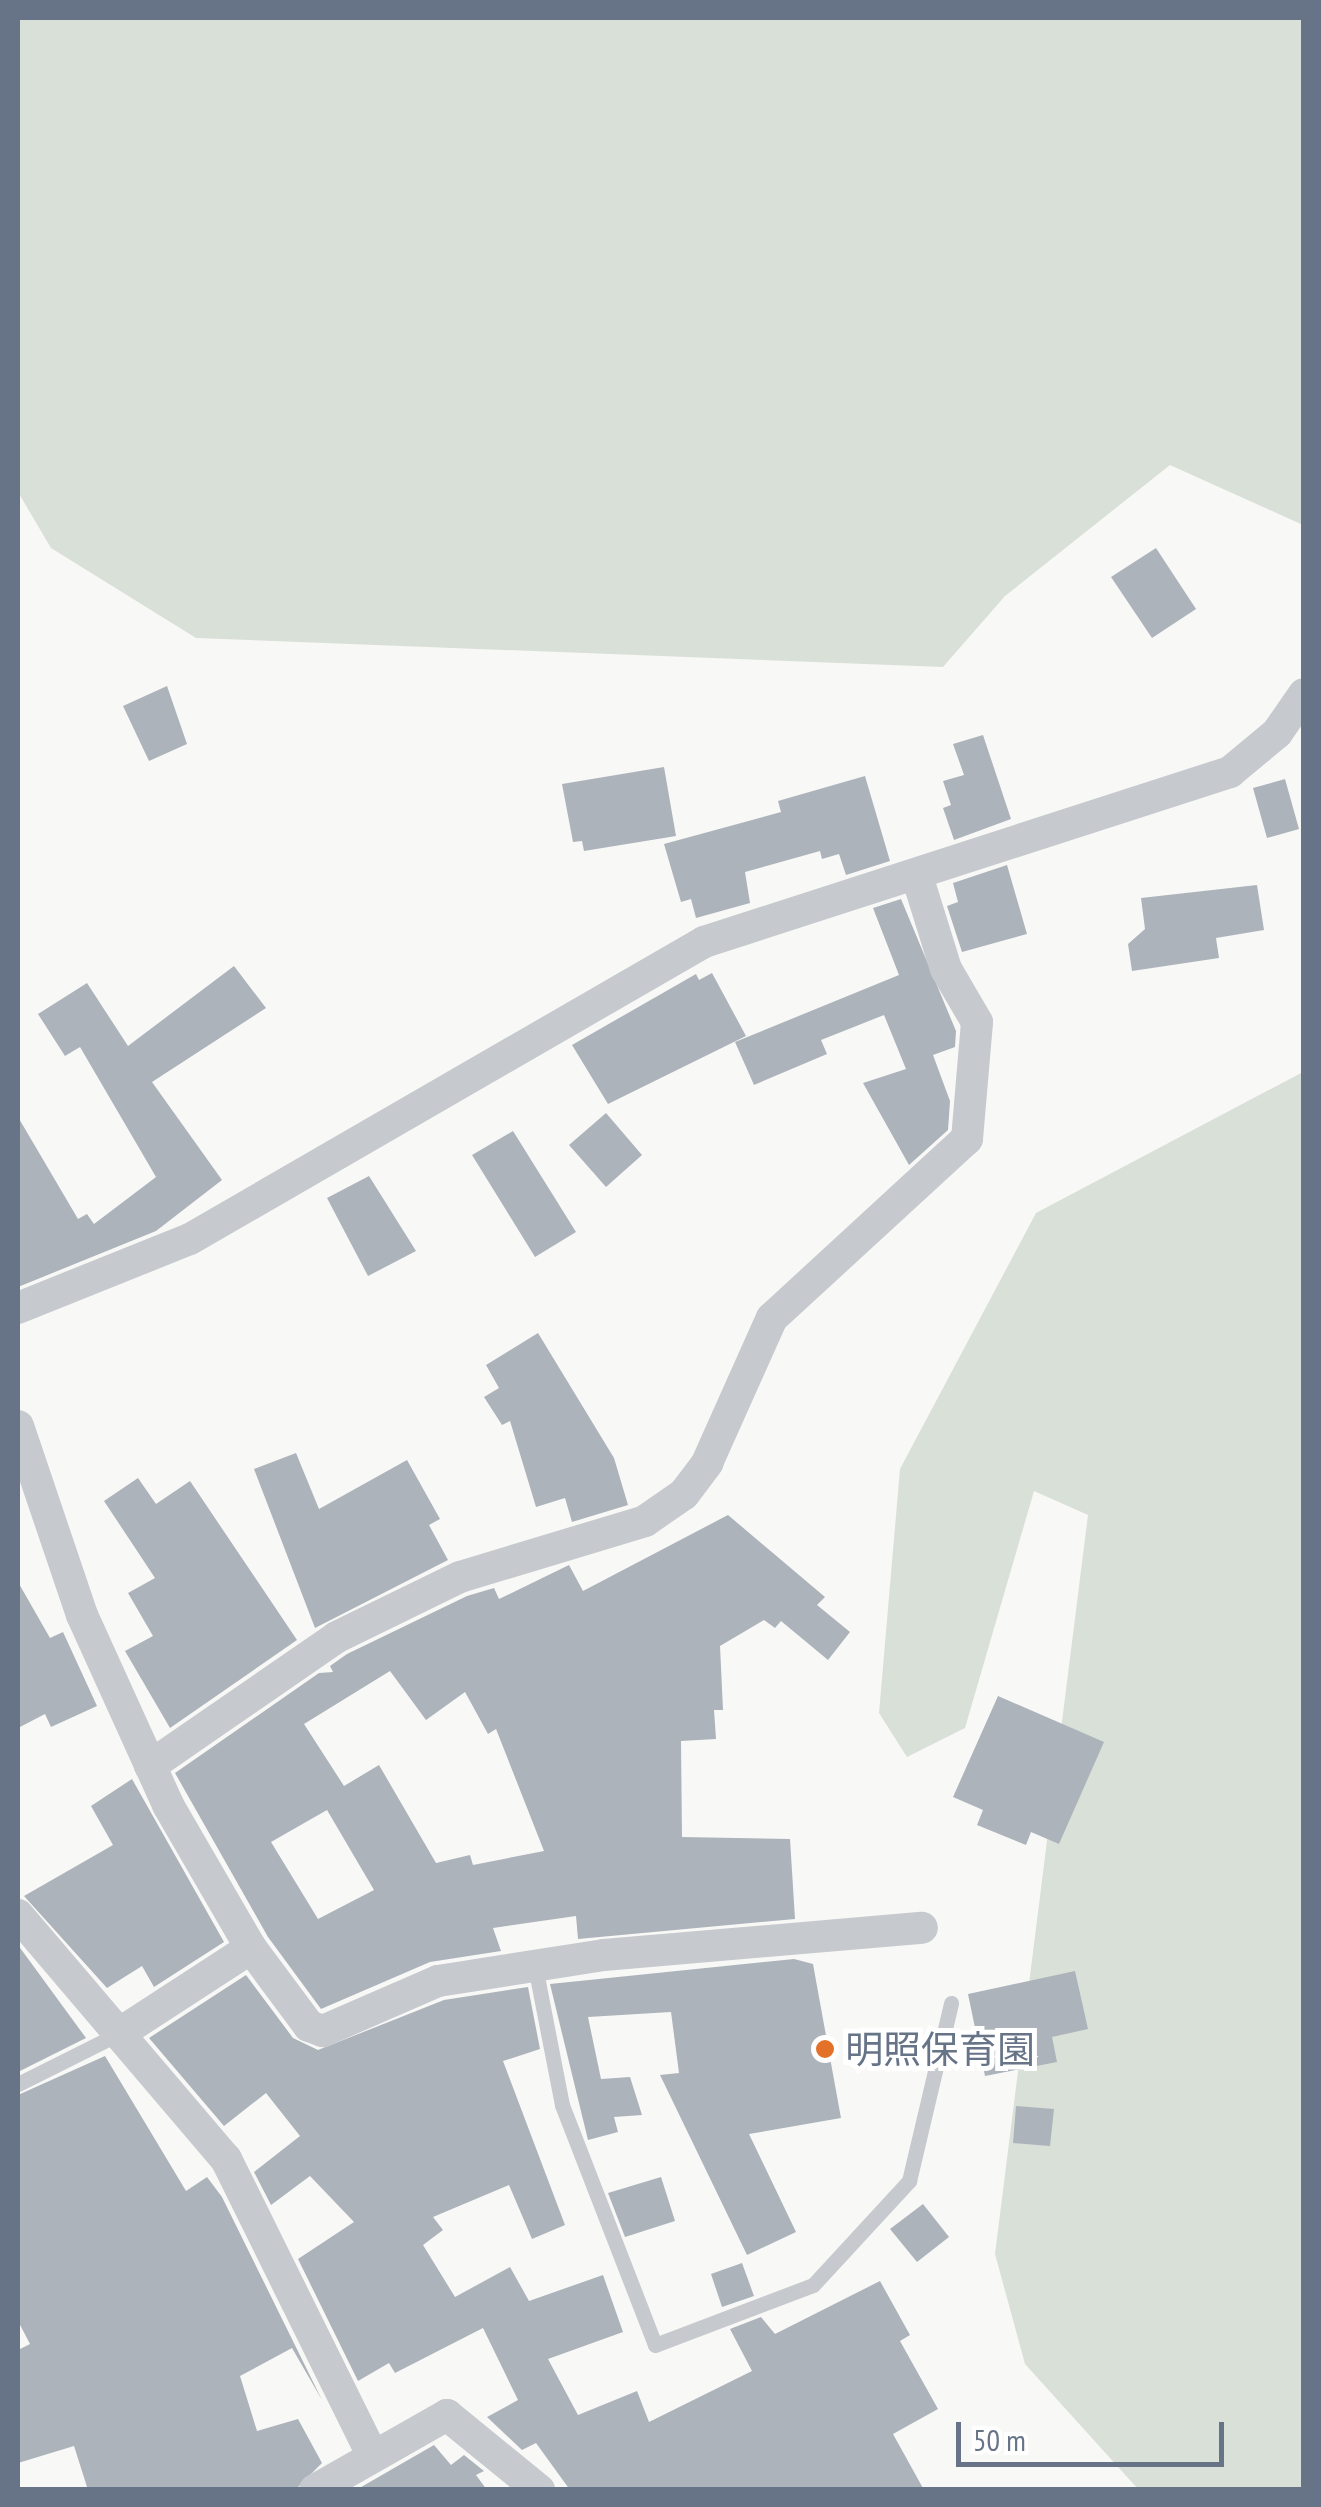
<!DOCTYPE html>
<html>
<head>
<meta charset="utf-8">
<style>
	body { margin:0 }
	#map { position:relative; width:1321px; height:2507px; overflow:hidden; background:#f8f8f6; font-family:"PT Sans Narrow","Noto Sans JP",sans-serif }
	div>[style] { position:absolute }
	.green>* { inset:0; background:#d9e0d7 }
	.building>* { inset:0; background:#adb3bb }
	.lane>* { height:15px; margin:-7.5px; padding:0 7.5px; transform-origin:7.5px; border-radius:7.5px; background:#c6c9cd }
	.street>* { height:32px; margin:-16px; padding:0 16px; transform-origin:16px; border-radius:16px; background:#c6c9cd }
	.dots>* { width:28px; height:28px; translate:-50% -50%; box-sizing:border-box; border:5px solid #fff; border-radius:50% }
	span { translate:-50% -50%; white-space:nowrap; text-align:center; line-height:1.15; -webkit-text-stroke:10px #fff; paint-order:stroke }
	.poi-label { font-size:38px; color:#677487 }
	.left { translate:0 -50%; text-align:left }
	.frame { position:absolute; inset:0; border:20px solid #677487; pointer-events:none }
	.scale { position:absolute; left:956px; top:2422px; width:268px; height:45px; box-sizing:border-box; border:5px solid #677487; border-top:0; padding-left:12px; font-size:30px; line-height:35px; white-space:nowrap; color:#677487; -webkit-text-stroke:8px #fff; paint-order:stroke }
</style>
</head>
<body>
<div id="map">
	<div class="green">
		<div style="clip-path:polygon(18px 18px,1303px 18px,1303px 525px,1170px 465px,1005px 596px,943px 667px,196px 638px,51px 548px,18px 492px)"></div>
		<div style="clip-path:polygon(1303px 1072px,1303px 2489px,1138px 2489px,1025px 2364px,995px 2254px,1088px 1515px,1034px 1491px,965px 1728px,907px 1757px,879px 1713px,900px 1469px,1036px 1213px)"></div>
	</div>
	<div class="building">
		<div style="clip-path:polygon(1156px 548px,1196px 609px,1152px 638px,1111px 577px)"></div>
		<div style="clip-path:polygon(167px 686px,187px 744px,149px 761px,123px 706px)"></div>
		<div style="clip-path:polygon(983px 735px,1011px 819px,954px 840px,943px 808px,951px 805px,943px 781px,964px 775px,953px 744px)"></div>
		<div style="clip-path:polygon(664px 767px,676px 836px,584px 851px,582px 841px,573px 842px,562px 784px)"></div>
		<div style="clip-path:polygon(865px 776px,890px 861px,846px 875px,839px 854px,822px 859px,820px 851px,745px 872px,750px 903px,696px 918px,691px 899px,681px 902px,664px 844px,781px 812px,778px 801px)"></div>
		<div style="clip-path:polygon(1285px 779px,1299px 829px,1267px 838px,1253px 788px)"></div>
		<div style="clip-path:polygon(1007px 865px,1027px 934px,962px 952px,947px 906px,958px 902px,953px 883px)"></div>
		<div style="clip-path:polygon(1257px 885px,1264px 930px,1216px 938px,1219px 958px,1132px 971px,1128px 944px,1145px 929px,1141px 898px)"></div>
		<div style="clip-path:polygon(901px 899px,956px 1031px,955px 1047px,933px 1055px,950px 1101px,948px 1130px,909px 1165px,863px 1083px,906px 1069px,884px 1015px,821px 1040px,827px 1054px,754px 1085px,735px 1042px,899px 975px,873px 908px)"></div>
		<div style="clip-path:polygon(234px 966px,266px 1008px,152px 1082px,222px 1180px,156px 1231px,18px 1287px,18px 1117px,78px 1219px,87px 1214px,94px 1224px,156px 1177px,80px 1047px,65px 1056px,38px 1014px,87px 983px,128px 1046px)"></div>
		<div style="clip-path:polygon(712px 973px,746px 1036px,608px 1104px,572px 1045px,696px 974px,699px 980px)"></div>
		<div style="clip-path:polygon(606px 1113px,642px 1155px,606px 1187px,569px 1145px)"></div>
		<div style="clip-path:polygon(513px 1131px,576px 1232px,535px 1257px,472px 1155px)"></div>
		<div style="clip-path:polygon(369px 1176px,416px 1251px,368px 1276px,327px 1198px)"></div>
		<div style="clip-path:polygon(538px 1333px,614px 1458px,628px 1505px,572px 1522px,565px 1498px,536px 1507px,510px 1421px,502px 1425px,484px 1397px,499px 1388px,486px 1365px)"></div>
		<div style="clip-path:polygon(296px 1453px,319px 1509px,407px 1460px,440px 1519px,429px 1525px,448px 1560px,315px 1628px,254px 1469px)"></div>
		<div style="clip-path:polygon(138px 1478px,156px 1504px,190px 1481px,297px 1640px,170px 1728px,125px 1651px,153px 1636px,128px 1593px,155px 1578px,104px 1501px)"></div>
		<div style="clip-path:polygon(evenodd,728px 1515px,825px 1597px,817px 1605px,850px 1632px,828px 1660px,781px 1621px,775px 1628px,764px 1620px,720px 1646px,723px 1710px,714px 1710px,716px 1739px,681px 1741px,682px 1837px,790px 1839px,795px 1919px,578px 1939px,576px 1916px,493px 1928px,501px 1951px,430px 1962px,321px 2009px,268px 1937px,175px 1773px,319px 1673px,333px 1672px,330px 1666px,347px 1654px,467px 1596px,494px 1588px,499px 1599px,569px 1565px,583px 1591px,728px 1515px,390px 1671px,426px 1720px,465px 1692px,488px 1734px,496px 1729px,544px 1851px,473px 1865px,470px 1855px,436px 1863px,379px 1765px,344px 1786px,304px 1724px,390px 1671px,728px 1515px,327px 1810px,374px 1890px,318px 1919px,271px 1842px,327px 1810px)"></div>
		<div style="clip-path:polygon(18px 1582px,50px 1638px,63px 1632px,97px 1706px,51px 1727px,45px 1714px,18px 1728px)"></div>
		<div style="clip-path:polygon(998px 1696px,1104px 1742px,1059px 1844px,1031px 1832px,1026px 1845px,977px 1825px,983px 1810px,953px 1797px)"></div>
		<div style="clip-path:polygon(132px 1779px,224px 1942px,154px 1987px,142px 1966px,107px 1988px,24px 1896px,113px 1845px,91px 1806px)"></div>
		<div style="clip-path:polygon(18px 1945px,86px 2038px,18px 2072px)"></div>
		<div style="clip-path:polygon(794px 1959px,813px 1964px,841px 2118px,749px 2134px,796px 2232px,747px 2255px,660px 2075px,679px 2073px,671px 2012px,588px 2017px,601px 2079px,630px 2077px,642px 2115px,614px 2117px,618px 2132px,588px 2140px,550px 1984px)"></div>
		<div style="clip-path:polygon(1075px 1971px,1088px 2029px,1052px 2037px,1057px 2062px,985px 2076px,968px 1994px)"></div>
		<div style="clip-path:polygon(246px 1975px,293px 2038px,318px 2050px,444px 2000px,528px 1987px,540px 2049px,503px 2061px,565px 2225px,532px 2239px,509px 2185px,433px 2217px,443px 2230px,423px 2245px,455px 2297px,510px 2267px,529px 2301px,603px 2275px,623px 2332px,548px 2359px,578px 2415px,637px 2391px,649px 2422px,752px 2371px,730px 2329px,761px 2317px,775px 2334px,880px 2281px,910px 2335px,900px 2341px,938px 2409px,893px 2434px,924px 2490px,570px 2490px,536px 2443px,522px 2450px,487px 2417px,518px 2400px,483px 2328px,395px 2373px,389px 2363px,358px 2381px,298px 2259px,354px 2222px,310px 2176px,271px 2205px,254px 2172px,300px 2136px,266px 2093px,224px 2126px,149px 2038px)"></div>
		<div style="clip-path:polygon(105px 2056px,186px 2191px,207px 2177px,222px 2197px,322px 2400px,292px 2348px,240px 2376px,257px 2431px,298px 2419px,322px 2463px,295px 2490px,88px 2490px,74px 2446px,18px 2463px,18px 2350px,30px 2344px,18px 2321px,18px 2095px)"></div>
		<div style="clip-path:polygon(1016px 2106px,1054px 2109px,1050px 2146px,1013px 2143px)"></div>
		<div style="clip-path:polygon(661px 2177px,675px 2221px,625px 2237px,608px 2193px)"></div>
		<div style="clip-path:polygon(923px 2204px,949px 2237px,917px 2262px,890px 2229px)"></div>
		<div style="clip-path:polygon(742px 2263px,754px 2296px,722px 2307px,711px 2274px)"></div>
		<div style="clip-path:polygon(434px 2445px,451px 2465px,464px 2455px,484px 2471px,476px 2475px,487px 2490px,356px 2490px)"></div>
	</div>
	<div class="lane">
		<div style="left:535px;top:1966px;width:142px;rotate:79deg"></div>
		<div style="left:562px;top:2105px;width:257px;rotate:68.8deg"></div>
		<div style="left:655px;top:2345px;width:169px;rotate:-20.8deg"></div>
		<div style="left:813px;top:2285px;width:142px;rotate:-47.3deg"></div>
		<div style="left:909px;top:2181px;width:183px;rotate:-76.7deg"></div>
		<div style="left:18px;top:2084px;width:114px;rotate:-26.6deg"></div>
	</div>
	<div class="street">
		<div style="left:18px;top:1308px;width:185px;rotate:-21.9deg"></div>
		<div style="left:190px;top:1239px;width:594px;rotate:-30.02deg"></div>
		<div style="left:704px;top:942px;width:553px;rotate:-17.91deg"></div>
		<div style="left:1230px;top:772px;width:61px;rotate:-39.7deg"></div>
		<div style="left:1277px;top:733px;width:47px;rotate:-55.3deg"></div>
		<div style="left:18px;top:1426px;width:200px;rotate:71.3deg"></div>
		<div style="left:82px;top:1615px;width:209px;rotate:65.6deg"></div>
		<div style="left:168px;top:1805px;width:165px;rotate:59.9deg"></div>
		<div style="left:251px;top:1948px;width:156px;rotate:147deg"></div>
		<div style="left:150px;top:1766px;width:227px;rotate:-34.6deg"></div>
		<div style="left:337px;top:1637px;width:137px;rotate:-26deg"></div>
		<div style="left:460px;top:1577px;width:193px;rotate:-16.8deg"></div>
		<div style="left:645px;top:1521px;width:47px;rotate:-34.7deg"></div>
		<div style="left:684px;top:1494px;width:39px;rotate:-53deg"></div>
		<div style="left:707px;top:1463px;width:159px;rotate:-65.9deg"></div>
		<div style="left:772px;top:1318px;width:265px;rotate:-42.6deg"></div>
		<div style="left:967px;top:1139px;width:117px;rotate:-85.1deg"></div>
		<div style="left:977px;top:1022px;width:61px;rotate:-120.3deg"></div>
		<div style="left:946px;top:969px;width:97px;rotate:-107.3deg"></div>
		<div style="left:18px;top:1915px;width:321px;rotate:49.6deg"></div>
		<div style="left:226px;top:2159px;width:330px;rotate:63.7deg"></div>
		<div style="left:251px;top:1948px;width:97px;rotate:53.4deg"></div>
		<div style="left:309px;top:2026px;width:15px;rotate:20deg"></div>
		<div style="left:323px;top:2031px;width:125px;rotate:-23.5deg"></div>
		<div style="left:438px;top:1981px;width:168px;rotate:-8.9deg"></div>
		<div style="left:604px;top:1955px;width:319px;rotate:-4.9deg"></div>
		<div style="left:315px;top:2490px;width:152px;rotate:-29.6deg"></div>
		<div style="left:447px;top:2415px;width:119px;rotate:39.2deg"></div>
	</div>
	<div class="dots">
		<div style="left:825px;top:2049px;background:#e4712a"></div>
	</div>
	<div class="poi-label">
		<span class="left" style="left:845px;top:2049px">明照保育園</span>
	</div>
	<div class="frame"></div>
	<div class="scale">50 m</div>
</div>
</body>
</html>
